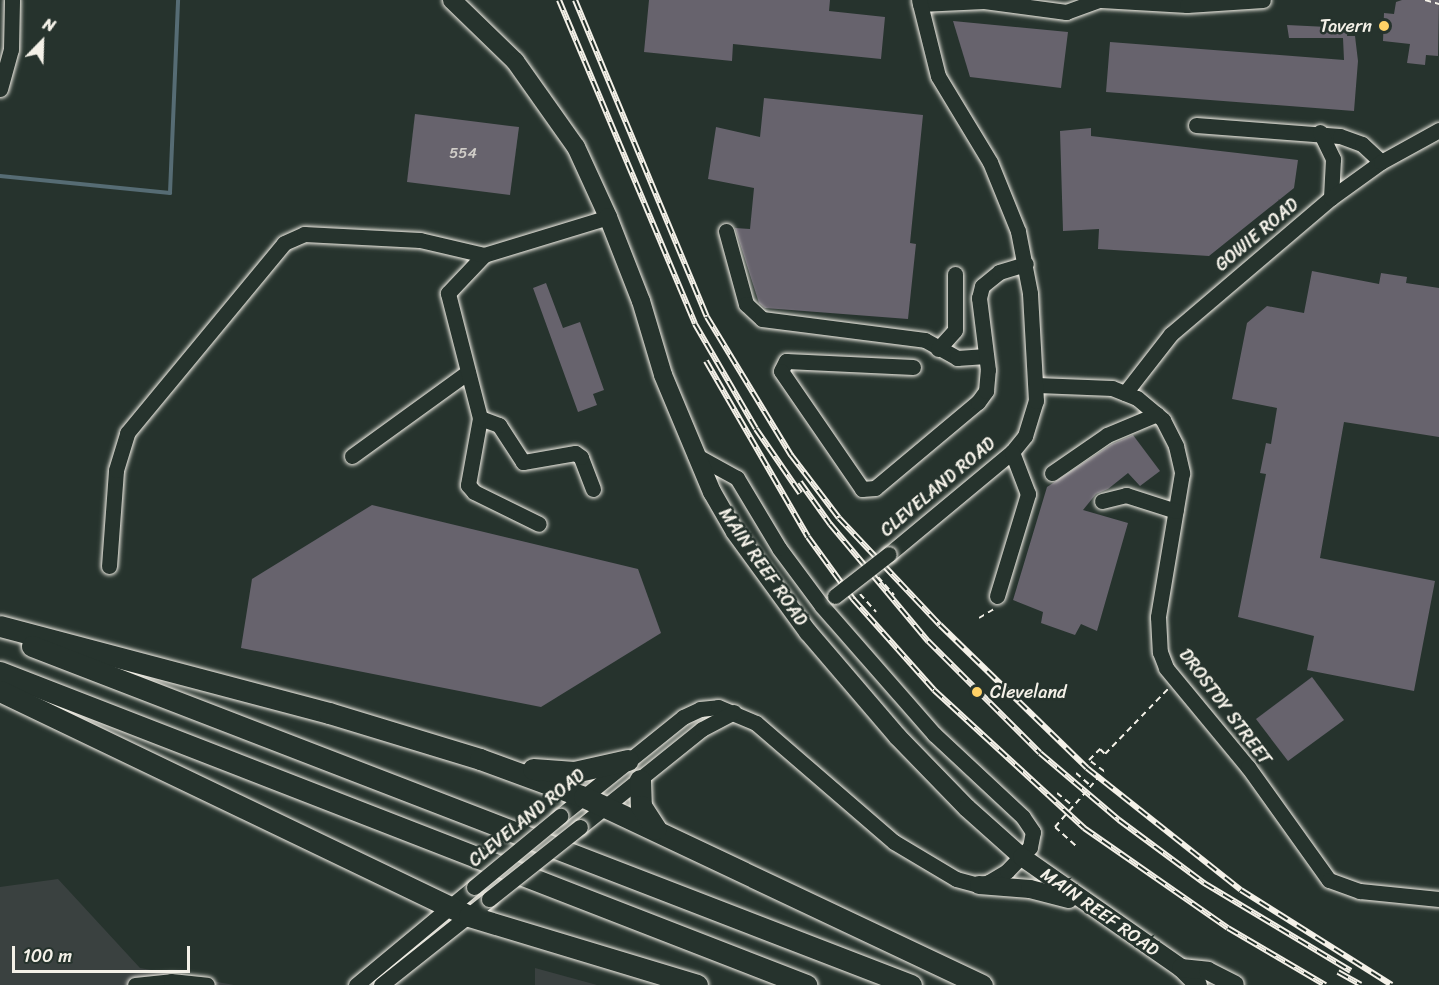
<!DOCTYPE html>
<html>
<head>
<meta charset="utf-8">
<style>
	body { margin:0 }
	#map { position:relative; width:1439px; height:985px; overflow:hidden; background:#26332d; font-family:Sriracha,sans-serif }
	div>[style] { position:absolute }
	.built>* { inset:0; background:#3a4140 }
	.stream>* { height:4px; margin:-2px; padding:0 2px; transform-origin:2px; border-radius:2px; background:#566c74 }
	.building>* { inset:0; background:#67636d }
	.path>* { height:2px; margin-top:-1px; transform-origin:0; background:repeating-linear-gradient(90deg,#f4f1e8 0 6px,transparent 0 10.5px) }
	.roads { filter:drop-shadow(0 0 2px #f4f1e8) drop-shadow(0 0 2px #f4f1e8) }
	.minor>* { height:15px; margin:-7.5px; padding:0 7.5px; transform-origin:7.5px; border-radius:7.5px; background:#26332d }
	.major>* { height:18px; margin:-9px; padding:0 9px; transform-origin:9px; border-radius:9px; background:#26332d }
	.highway>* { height:21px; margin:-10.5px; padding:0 10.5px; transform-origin:10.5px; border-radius:10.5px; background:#26332d }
	.rail>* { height:6px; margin-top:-3px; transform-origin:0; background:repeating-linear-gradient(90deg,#26332d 0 11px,#f4f1e8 0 22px); box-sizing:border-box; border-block:2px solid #f4f1e8 }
	.path-bridge>* { height:2px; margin-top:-1px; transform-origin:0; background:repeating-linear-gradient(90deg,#f4f1e8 0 6px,transparent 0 10.5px) }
	.bridges { filter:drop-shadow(0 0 2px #f4f1e8) drop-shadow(0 0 2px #f4f1e8) }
	.minor-bridge>* { height:15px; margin:-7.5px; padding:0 7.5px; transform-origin:7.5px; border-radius:7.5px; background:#26332d }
	.dots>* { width:16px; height:16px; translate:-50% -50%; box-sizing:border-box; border:3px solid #26332d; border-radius:50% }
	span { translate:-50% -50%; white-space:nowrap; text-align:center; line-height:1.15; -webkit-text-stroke:5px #26332d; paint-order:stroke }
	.number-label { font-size:15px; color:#d1cec9 }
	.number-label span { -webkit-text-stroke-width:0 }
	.poi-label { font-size:18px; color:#f4f1e8 }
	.right { translate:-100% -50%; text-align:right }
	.left { translate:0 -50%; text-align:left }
	.street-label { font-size:18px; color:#f4f1e8 }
	.north { position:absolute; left:12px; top:12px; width:60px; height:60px; -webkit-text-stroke:4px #26332d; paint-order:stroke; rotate:23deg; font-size:16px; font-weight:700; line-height:24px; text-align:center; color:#f4f1e8 }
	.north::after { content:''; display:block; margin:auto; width:21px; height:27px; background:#f4f1e8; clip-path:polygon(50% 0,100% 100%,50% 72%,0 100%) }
	.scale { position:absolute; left:12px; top:946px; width:178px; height:27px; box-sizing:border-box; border:3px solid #f4f1e8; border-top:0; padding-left:8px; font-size:18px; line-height:21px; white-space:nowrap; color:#f4f1e8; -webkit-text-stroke:4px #26332d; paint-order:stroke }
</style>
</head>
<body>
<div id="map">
	<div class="built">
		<div style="clip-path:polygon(58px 879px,140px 968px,234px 985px,0 985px,0 887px)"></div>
		<div style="clip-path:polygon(535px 968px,597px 985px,535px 985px)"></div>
	</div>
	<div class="stream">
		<div style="left:0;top:176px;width:171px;rotate:5.7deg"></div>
		<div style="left:170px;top:193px;width:193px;rotate:-87.6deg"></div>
	</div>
	<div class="building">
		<div style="clip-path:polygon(649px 0,830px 0,829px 11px,885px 17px,881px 59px,733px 44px,732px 61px,644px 52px)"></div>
		<div style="clip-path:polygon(1402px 0,1439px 0,1438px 56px,1426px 55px,1425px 65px,1407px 63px,1410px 44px,1383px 41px,1384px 13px,1394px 14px,1396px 2px)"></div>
		<div style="clip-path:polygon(953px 21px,1068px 32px,1061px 88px,970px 77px)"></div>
		<div style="clip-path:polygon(1287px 25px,1348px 28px,1347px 36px,1355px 36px,1358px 61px,1354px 111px,1106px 92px,1110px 42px,1344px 60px,1343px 38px,1289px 38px)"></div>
		<div style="clip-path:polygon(764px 98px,923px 115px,910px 243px,916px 244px,908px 319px,765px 308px,759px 303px,735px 228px,750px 229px,754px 188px,708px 179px,716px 127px,760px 137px)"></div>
		<div style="clip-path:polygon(415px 114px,519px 127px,510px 195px,407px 182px)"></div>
		<div style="clip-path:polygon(1091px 128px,1091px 136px,1298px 160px,1294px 188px,1209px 256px,1098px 249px,1099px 229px,1063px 231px,1060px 131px)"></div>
		<div style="clip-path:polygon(1312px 271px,1379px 284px,1381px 273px,1407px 277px,1406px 283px,1439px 288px,1439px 437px,1344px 422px,1320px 558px,1435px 581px,1414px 691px,1307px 670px,1314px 636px,1238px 617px,1266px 474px,1260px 473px,1266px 443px,1271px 444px,1277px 408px,1232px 399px,1247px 323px,1267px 306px,1304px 313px)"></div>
		<div style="clip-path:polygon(546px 283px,563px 328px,580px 322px,604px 390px,593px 394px,597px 405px,578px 412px,533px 288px)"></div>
		<div style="clip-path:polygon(1133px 435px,1160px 471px,1140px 486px,1128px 473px,1108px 489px,1096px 494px,1083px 510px,1128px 523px,1097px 631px,1081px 624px,1075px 635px,1041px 623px,1043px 612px,1013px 600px,1047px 487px,1112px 444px)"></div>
		<div style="clip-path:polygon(372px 505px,638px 569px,661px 633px,541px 707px,241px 648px,252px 579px)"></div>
		<div style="clip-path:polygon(1312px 677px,1344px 720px,1288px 761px,1256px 719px)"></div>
	</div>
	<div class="path">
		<div style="left:1425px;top:0;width:15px;rotate:16deg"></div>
		<div style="left:878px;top:577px;width:24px;rotate:48deg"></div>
		<div style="left:860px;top:594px;width:24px;rotate:48deg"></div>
		<div style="left:979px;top:618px;width:17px;rotate:-31deg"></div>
		<div style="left:1104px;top:771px;width:19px;rotate:-144deg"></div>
		<div style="left:1089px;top:760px;width:16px;rotate:-45deg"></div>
		<div style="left:1100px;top:749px;width:7px;rotate:45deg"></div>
		<div style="left:1105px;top:754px;width:91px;rotate:-45.9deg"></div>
		<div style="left:1076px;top:773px;width:20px;rotate:41deg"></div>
		<div style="left:1057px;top:793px;width:21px;rotate:39deg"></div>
		<div style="left:1055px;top:827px;width:28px;rotate:42deg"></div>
	</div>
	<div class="roads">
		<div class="minor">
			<div style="left:1101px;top:0;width:86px;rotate:3.3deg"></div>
			<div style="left:1187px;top:5px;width:76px;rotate:-3.8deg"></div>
			<div style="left:920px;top:4px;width:64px;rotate:-2.7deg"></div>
			<div style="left:984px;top:1px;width:83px;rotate:7.6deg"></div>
			<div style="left:1066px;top:12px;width:35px;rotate:-20deg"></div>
			<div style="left:0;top:89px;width:41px;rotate:-74.6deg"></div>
			<div style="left:11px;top:49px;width:49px;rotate:-88.8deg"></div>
			<div style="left:1196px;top:125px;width:144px;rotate:4.4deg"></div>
			<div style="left:1340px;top:136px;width:23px;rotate:20deg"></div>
			<div style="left:1362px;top:144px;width:26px;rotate:43deg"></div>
			<div style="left:1320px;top:132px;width:30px;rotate:64deg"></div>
			<div style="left:1333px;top:159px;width:39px;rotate:93deg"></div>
			<div style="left:726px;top:231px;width:76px;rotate:74.7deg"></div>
			<div style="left:746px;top:304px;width:22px;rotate:43deg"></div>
			<div style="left:762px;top:319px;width:164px;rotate:7.3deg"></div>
			<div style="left:925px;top:340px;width:37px;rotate:29deg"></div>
			<div style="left:957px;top:358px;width:29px;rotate:-4deg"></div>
			<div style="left:938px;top:349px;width:25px;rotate:-48deg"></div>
			<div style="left:955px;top:330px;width:56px;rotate:-90deg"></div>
			<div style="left:913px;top:367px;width:127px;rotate:-177.3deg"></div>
			<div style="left:786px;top:361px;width:11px;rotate:117deg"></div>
			<div style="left:781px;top:371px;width:143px;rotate:55.5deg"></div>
			<div style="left:862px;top:489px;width:13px;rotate:-4deg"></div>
			<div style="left:875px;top:488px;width:134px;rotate:-39.9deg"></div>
			<div style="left:978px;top:402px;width:14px;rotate:-54deg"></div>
			<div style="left:986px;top:391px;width:21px;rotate:-85deg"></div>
			<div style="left:988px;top:370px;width:73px;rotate:-97.1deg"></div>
			<div style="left:979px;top:298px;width:12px;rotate:-76deg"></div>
			<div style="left:982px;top:286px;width:22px;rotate:-39deg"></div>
			<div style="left:999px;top:272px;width:28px;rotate:-17deg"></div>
			<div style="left:1037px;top:385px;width:75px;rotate:2.3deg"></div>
			<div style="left:1112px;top:388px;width:27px;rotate:22deg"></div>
			<div style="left:1137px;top:398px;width:34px;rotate:40deg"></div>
			<div style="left:1163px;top:420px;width:29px;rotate:63deg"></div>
			<div style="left:1176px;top:446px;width:28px;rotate:77deg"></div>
			<div style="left:1182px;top:473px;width:146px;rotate:99.5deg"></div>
			<div style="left:1158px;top:617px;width:35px;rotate:87deg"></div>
			<div style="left:1160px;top:652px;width:17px;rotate:69deg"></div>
			<div style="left:1166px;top:668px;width:129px;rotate:50.4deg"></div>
			<div style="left:1248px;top:767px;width:139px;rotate:54.4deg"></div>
			<div style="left:1329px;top:880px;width:33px;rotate:20deg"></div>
			<div style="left:1360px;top:891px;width:79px;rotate:5.8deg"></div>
			<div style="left:1125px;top:393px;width:75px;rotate:-52.1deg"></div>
			<div style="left:1171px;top:334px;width:210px;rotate:-40.4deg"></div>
			<div style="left:1331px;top:198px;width:62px;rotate:-35.8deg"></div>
			<div style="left:1381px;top:162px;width:66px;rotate:-28.9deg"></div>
			<div style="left:480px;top:418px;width:68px;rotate:100.2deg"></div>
			<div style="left:468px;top:485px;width:9px;rotate:49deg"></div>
			<div style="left:474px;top:492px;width:72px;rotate:26.2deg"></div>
			<div style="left:352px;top:456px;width:143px;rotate:-35.9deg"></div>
			<div style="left:1052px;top:473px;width:67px;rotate:-34.6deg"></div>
			<div style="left:1107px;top:435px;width:54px;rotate:-22.8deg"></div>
			<div style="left:593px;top:489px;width:34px;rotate:-111deg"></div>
			<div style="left:581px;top:457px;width:7px;rotate:-146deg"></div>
			<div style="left:575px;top:453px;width:53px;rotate:170.2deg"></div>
			<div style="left:523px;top:462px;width:44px;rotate:-123deg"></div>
			<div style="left:499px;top:425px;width:20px;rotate:-160deg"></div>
			<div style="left:480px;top:418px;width:129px;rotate:-104.4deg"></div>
			<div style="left:448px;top:293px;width:52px;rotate:-46.5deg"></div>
			<div style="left:484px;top:255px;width:130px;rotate:-17deg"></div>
			<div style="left:1102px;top:501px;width:25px;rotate:-14deg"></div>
			<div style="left:1126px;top:495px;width:52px;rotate:17.7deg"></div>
			<div style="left:889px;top:554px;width:160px;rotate:-39.7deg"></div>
			<div style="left:1012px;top:452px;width:21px;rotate:-51deg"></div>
			<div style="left:1025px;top:436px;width:37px;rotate:-73deg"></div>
			<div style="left:1036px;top:401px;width:108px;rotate:-93.2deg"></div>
			<div style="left:1030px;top:293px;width:63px;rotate:-101deg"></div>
			<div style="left:1018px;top:231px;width:74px;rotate:-112.1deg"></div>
			<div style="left:990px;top:162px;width:100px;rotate:-121.2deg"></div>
			<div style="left:938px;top:76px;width:78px;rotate:-104deg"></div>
			<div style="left:109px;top:566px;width:96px;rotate:-85.8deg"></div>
			<div style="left:116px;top:470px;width:39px;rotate:-73deg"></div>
			<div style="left:127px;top:433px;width:246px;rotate:-50.4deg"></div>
			<div style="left:284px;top:243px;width:22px;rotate:-24deg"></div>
			<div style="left:304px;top:234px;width:116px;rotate:3deg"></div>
			<div style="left:420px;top:240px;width:66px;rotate:13.2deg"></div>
			<div style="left:997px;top:596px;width:107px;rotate:-73.1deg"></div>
			<div style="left:1028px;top:494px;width:45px;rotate:-110.9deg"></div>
			<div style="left:560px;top:816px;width:158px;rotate:-38.8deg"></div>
			<div style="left:683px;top:717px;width:19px;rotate:-25deg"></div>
			<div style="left:700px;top:709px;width:18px;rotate:-6deg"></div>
			<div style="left:718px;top:707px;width:41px;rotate:22.8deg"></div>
			<div style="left:756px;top:723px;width:182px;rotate:40.8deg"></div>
			<div style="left:894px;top:842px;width:72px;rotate:30.8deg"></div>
			<div style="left:956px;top:879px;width:24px;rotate:15deg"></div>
			<div style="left:979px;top:885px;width:10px;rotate:-17deg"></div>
			<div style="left:989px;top:882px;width:21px;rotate:-31deg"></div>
			<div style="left:1007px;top:871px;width:33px;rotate:-46deg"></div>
			<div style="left:1030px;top:847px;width:15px;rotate:-79deg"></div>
			<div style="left:1033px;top:832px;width:18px;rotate:-124deg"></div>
			<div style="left:1023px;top:817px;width:122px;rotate:-137deg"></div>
			<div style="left:934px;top:734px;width:170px;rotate:-131.2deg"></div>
			<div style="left:822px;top:606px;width:72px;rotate:-126.6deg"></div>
			<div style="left:779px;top:548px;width:82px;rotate:-121deg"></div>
			<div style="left:737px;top:478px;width:48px;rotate:-151.3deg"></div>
			<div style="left:580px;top:827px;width:156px;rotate:-38.8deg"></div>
			<div style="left:702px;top:729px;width:36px;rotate:-28deg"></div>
			<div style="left:135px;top:985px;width:36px;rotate:-6deg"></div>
			<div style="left:171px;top:981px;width:36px;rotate:6deg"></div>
			<div style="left:356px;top:985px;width:153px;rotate:-39.7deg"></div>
			<div style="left:381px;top:985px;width:138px;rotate:-38.5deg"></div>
		</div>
		<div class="major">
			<div style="left:452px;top:0;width:88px;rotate:44.1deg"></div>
			<div style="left:515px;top:61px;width:105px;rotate:54.7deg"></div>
			<div style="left:576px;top:147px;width:77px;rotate:65.4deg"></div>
			<div style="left:608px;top:217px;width:90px;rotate:68.6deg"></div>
			<div style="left:641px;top:301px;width:77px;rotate:73.4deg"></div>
			<div style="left:663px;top:375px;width:127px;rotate:67.3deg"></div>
			<div style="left:712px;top:492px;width:46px;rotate:60.1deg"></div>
			<div style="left:735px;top:532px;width:124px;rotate:53.9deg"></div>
			<div style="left:808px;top:632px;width:137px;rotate:49.4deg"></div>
			<div style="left:897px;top:736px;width:100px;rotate:45.8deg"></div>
			<div style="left:967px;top:808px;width:74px;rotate:41.7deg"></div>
			<div style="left:1022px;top:857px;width:194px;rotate:34.9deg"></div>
			<div style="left:1181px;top:968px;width:24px;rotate:45deg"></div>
			<div style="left:979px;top:885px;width:51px;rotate:4.5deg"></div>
			<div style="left:1030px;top:889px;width:40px;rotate:14.4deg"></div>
			<div style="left:1181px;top:968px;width:27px;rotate:6deg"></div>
			<div style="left:1208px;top:971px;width:30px;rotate:27deg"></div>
		</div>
		<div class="highway">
			<div style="left:0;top:626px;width:340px;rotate:14.8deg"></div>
			<div style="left:329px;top:713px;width:158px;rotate:16.9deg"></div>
			<div style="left:480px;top:759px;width:111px;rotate:20.1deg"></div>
			<div style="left:584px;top:797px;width:440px;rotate:25.3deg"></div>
			<div style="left:32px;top:646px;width:942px;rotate:21.09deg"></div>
			<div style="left:0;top:672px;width:865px;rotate:21.22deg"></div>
			<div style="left:0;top:691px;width:520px;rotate:25.63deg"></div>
			<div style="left:469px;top:916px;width:238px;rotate:16.8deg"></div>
			<div style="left:533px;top:769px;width:41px;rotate:4.2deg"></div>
			<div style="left:574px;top:772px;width:55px;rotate:-12.5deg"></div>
			<div style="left:640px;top:780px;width:26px;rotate:88deg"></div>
			<div style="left:641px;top:806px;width:27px;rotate:57deg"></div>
		</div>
	</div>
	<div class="rail">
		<div style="left:559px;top:0;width:351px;rotate:67.2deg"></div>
		<div style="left:695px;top:324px;width:121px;rotate:59.8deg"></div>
		<div style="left:756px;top:429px;width:78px;rotate:55.5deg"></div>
		<div style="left:575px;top:0;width:343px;rotate:67.4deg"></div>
		<div style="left:707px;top:317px;width:162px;rotate:58.7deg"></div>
		<div style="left:791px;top:455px;width:79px;rotate:52.7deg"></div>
		<div style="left:839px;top:518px;width:147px;rotate:46.7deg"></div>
		<div style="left:940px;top:625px;width:205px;rotate:44.2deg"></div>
		<div style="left:1087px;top:768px;width:196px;rotate:38.4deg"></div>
		<div style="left:1241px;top:890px;width:178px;rotate:32.2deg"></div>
		<div style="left:706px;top:361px;width:203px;rotate:59.9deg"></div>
		<div style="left:808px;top:537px;width:77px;rotate:54deg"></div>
		<div style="left:853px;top:599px;width:122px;rotate:48.3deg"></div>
		<div style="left:934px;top:690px;width:204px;rotate:42.6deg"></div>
		<div style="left:1084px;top:828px;width:175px;rotate:34.8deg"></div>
		<div style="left:1228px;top:928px;width:113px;rotate:30.4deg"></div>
		<div style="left:800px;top:482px;width:52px;rotate:54.5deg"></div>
		<div style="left:830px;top:524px;width:153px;rotate:50.1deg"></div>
		<div style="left:928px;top:641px;width:158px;rotate:45deg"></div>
		<div style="left:1040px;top:753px;width:104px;rotate:40.3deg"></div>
		<div style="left:1119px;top:820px;width:106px;rotate:36.5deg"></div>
		<div style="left:1204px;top:883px;width:171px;rotate:30.9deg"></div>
		<div style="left:1338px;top:972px;width:26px;rotate:29deg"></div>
	</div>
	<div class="path-bridge">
		<div style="left:1055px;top:827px;width:74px;rotate:-48.8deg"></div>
	</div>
	<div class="bridges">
		<div class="minor-bridge">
			<div style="left:835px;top:596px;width:68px;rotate:-37.9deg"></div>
			<div style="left:474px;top:887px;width:112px;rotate:-39.5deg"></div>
			<div style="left:489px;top:899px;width:116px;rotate:-38.4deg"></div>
		</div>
	</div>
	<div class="dots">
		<div style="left:1384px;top:26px;background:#ffd166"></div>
		<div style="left:977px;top:692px;background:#ffd166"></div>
	</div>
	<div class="number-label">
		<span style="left:463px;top:154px">554</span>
	</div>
	<div class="poi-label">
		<span class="right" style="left:1372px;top:26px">Tavern</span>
		<span class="left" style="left:990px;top:692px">Cleveland</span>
	</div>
	<div class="street-label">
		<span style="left:1257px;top:235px;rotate:-40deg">GOWIE ROAD</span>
		<span style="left:938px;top:487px;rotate:-40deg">CLEVELAND ROAD</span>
		<span style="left:763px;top:567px;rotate:55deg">MAIN REEF ROAD</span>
		<span style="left:1225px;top:707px;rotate:53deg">DROSTDY STREET</span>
		<span style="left:527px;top:818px;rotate:-39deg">CLEVELAND ROAD</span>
		<span style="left:1100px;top:912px;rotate:35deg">MAIN REEF ROAD</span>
	</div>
	<div class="north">N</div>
	<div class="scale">100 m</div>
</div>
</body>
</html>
